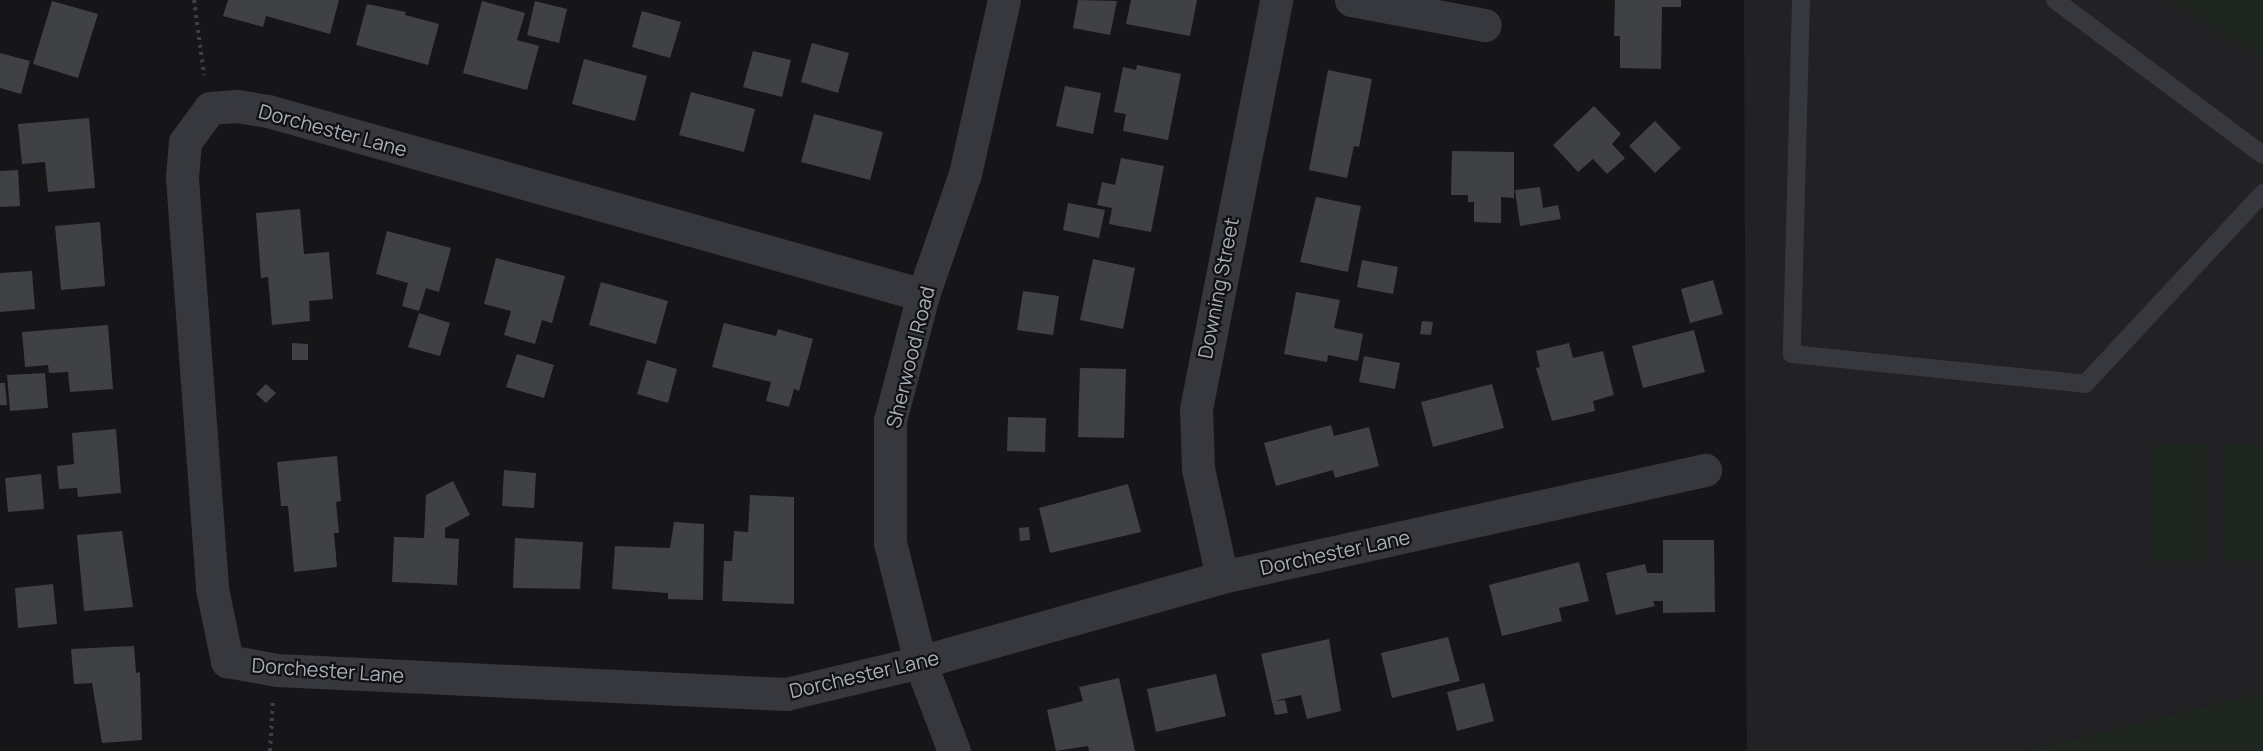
<!DOCTYPE html>
<html>
<head>
<meta charset="utf-8">
<style>
	body { margin:0 }
	#map { position:relative; width:2263px; height:751px; overflow:hidden; background:#161618; font-family:Manrope,sans-serif }
	div>[style] { position:absolute }
	.built>* { inset:0; background:#222225 }
	.green>* { inset:0; background:#1e261f }
	.building>* { inset:0; background:#404145 }
	.path>* { height:4px; margin-top:-2px; transform-origin:0; background:repeating-linear-gradient(90deg,#3d3f44 0 3px,transparent 0 7.5px) }
	.lane>* { height:18px; margin:-9px; padding:0 9px; transform-origin:9px; border-radius:9px; background:#37383d }
	.street>* { height:33px; margin:-16.5px; padding:0 16.5px; transform-origin:16.5px; border-radius:16.5px; background:#37383d }
	span { translate:-50% -50%; white-space:nowrap; text-align:center; line-height:1.15; -webkit-text-stroke:4.5px #111113; paint-order:stroke }
	.street-label { font-size:20px; color:#a8adb8 }
</style>
</head>
<body>
<div id="map">
	<div class="built">
		<div style="clip-path:polygon(1744px 0,2263px 0,2263px 691px,2024px 751px,1747px 751px)"></div>
	</div>
	<div class="green">
		<div style="clip-path:polygon(2167px 0,2263px 0,2263px 57px)"></div>
		<div style="clip-path:polygon(2152px 444px,2206px 445px,2204px 561px,2151px 561px)"></div>
		<div style="clip-path:polygon(2224px 445px,2263px 445px,2263px 562px,2223px 561px)"></div>
		<div style="clip-path:polygon(2263px 691px,2263px 751px,2024px 751px)"></div>
	</div>
	<div class="building">
		<div style="clip-path:polygon(228px 0,339px 0,330px 34px,266px 16px,263px 27px,223px 16px)"></div>
		<div style="clip-path:polygon(1078px 0,1117px 1px,1110px 35px,1073px 28px)"></div>
		<div style="clip-path:polygon(1131px 0,1197px 0,1190px 36px,1126px 24px)"></div>
		<div style="clip-path:polygon(1615px 0,1681px 0,1681px 7px,1662px 7px,1661px 69px,1620px 68px,1620px 36px,1614px 36px)"></div>
		<div style="clip-path:polygon(52px 1px,98px 14px,78px 78px,33px 64px)"></div>
		<div style="clip-path:polygon(482px 1px,525px 13px,517px 40px,539px 46px,527px 90px,463px 73px)"></div>
		<div style="clip-path:polygon(535px 1px,567px 9px,559px 43px,527px 35px)"></div>
		<div style="clip-path:polygon(367px 4px,406px 12px,405px 15px,439px 24px,428px 65px,356px 45px)"></div>
		<div style="clip-path:polygon(642px 11px,681px 22px,670px 58px,632px 47px)"></div>
		<div style="clip-path:polygon(812px 43px,849px 53px,838px 93px,801px 82px)"></div>
		<div style="clip-path:polygon(753px 51px,791px 60px,782px 97px,743px 87px)"></div>
		<div style="clip-path:polygon(0 53px,30px 61px,21px 94px,0 88px)"></div>
		<div style="clip-path:polygon(584px 59px,647px 76px,635px 121px,572px 104px)"></div>
		<div style="clip-path:polygon(1137px 65px,1181px 74px,1168px 140px,1123px 131px,1126px 114px,1114px 112px,1123px 67px,1136px 70px)"></div>
		<div style="clip-path:polygon(1328px 70px,1372px 79px,1359px 147px,1354px 146px,1347px 178px,1309px 170px)"></div>
		<div style="clip-path:polygon(1065px 86px,1101px 93px,1093px 134px,1056px 126px)"></div>
		<div style="clip-path:polygon(691px 92px,755px 109px,744px 152px,679px 135px)"></div>
		<div style="clip-path:polygon(1594px 106px,1621px 134px,1612px 144px,1625px 158px,1607px 174px,1593px 159px,1578px 172px,1553px 145px)"></div>
		<div style="clip-path:polygon(814px 114px,883px 132px,870px 180px,801px 162px)"></div>
		<div style="clip-path:polygon(89px 118px,95px 188px,48px 192px,45px 162px,22px 164px,18px 124px)"></div>
		<div style="clip-path:polygon(1655px 121px,1681px 148px,1655px 173px,1629px 146px)"></div>
		<div style="clip-path:polygon(1452px 151px,1514px 152px,1514px 198px,1501px 197px,1501px 223px,1474px 222px,1474px 202px,1468px 202px,1468px 195px,1451px 195px)"></div>
		<div style="clip-path:polygon(1121px 158px,1164px 166px,1151px 232px,1109px 224px,1112px 208px,1097px 205px,1102px 182px,1115px 185px)"></div>
		<div style="clip-path:polygon(18px 170px,20px 206px,0 207px,0 171px)"></div>
		<div style="clip-path:polygon(1540px 187px,1543px 208px,1558px 205px,1561px 219px,1520px 226px,1515px 190px)"></div>
		<div style="clip-path:polygon(1316px 197px,1361px 206px,1348px 272px,1300px 262px)"></div>
		<div style="clip-path:polygon(1068px 203px,1105px 210px,1099px 238px,1063px 230px)"></div>
		<div style="clip-path:polygon(300px 209px,304px 254px,329px 252px,333px 299px,309px 301px,310px 321px,272px 325px,268px 277px,261px 278px,256px 213px)"></div>
		<div style="clip-path:polygon(100px 222px,105px 286px,61px 290px,55px 226px)"></div>
		<div style="clip-path:polygon(387px 231px,451px 248px,439px 292px,426px 288px,419px 311px,402px 306px,408px 283px,376px 274px)"></div>
		<div style="clip-path:polygon(496px 258px,565px 276px,552px 323px,542px 320px,535px 344px,504px 335px,511px 311px,484px 304px)"></div>
		<div style="clip-path:polygon(1093px 259px,1135px 268px,1123px 329px,1080px 320px)"></div>
		<div style="clip-path:polygon(1362px 260px,1398px 267px,1393px 294px,1357px 287px)"></div>
		<div style="clip-path:polygon(32px 271px,35px 309px,0 312px,0 273px)"></div>
		<div style="clip-path:polygon(1713px 280px,1723px 314px,1690px 323px,1681px 289px)"></div>
		<div style="clip-path:polygon(601px 282px,668px 301px,656px 344px,589px 325px)"></div>
		<div style="clip-path:polygon(1023px 291px,1059px 296px,1053px 335px,1017px 330px)"></div>
		<div style="clip-path:polygon(1296px 292px,1340px 300px,1334px 328px,1363px 334px,1358px 361px,1328px 355px,1327px 362px,1284px 354px)"></div>
		<div style="clip-path:polygon(419px 313px,450px 323px,440px 356px,408px 347px)"></div>
		<div style="clip-path:polygon(1422px 321px,1433px 322px,1431px 335px,1420px 334px)"></div>
		<div style="clip-path:polygon(724px 323px,776px 336px,778px 329px,813px 339px,799px 391px,794px 389px,789px 407px,766px 401px,771px 382px,712px 367px)"></div>
		<div style="clip-path:polygon(108px 325px,113px 389px,70px 392px,68px 372px,49px 373px,48px 365px,25px 367px,22px 332px)"></div>
		<div style="clip-path:polygon(1694px 330px,1705px 372px,1643px 388px,1632px 346px)"></div>
		<div style="clip-path:polygon(292px 343px,308px 344px,308px 360px,292px 360px)"></div>
		<div style="clip-path:polygon(1569px 343px,1573px 358px,1603px 351px,1614px 395px,1593px 401px,1595px 411px,1552px 421px,1536px 368px,1540px 367px,1536px 351px)"></div>
		<div style="clip-path:polygon(517px 354px,554px 365px,544px 398px,506px 387px)"></div>
		<div style="clip-path:polygon(1364px 356px,1400px 363px,1395px 389px,1359px 382px)"></div>
		<div style="clip-path:polygon(647px 360px,677px 369px,668px 403px,637px 394px)"></div>
		<div style="clip-path:polygon(1080px 368px,1126px 369px,1124px 438px,1078px 437px)"></div>
		<div style="clip-path:polygon(45px 373px,48px 408px,10px 411px,7px 375px)"></div>
		<div style="clip-path:polygon(0 383px,5px 383px,7px 405px,0 405px)"></div>
		<div style="clip-path:polygon(266px 384px,276px 393px,266px 403px,256px 394px)"></div>
		<div style="clip-path:polygon(1492px 384px,1504px 428px,1433px 447px,1421px 402px)"></div>
		<div style="clip-path:polygon(1008px 417px,1046px 418px,1045px 452px,1007px 451px)"></div>
		<div style="clip-path:polygon(1331px 425px,1334px 436px,1369px 427px,1379px 466px,1335px 478px,1333px 470px,1276px 486px,1264px 443px)"></div>
		<div style="clip-path:polygon(116px 429px,121px 493px,78px 497px,77px 488px,59px 489px,57px 466px,74px 464px,72px 433px)"></div>
		<div style="clip-path:polygon(337px 456px,341px 501px,336px 502px,339px 533px,334px 533px,337px 567px,294px 572px,288px 506px,281px 506px,277px 462px)"></div>
		<div style="clip-path:polygon(504px 470px,536px 473px,534px 508px,502px 506px)"></div>
		<div style="clip-path:polygon(41px 474px,44px 509px,8px 512px,5px 478px)"></div>
		<div style="clip-path:polygon(453px 481px,470px 515px,445px 528px,445px 538px,459px 539px,457px 585px,392px 582px,394px 537px,424px 538px,426px 495px)"></div>
		<div style="clip-path:polygon(1128px 484px,1141px 532px,1050px 553px,1039px 508px)"></div>
		<div style="clip-path:polygon(750px 495px,794px 497px,794px 604px,722px 601px,724px 561px,732px 561px,734px 531px,748px 532px)"></div>
		<div style="clip-path:polygon(674px 522px,704px 524px,703px 600px,668px 599px,668px 593px,612px 589px,615px 546px,670px 548px)"></div>
		<div style="clip-path:polygon(1029px 527px,1030px 540px,1020px 541px,1019px 528px)"></div>
		<div style="clip-path:polygon(122px 531px,133px 607px,84px 611px,77px 535px)"></div>
		<div style="clip-path:polygon(515px 538px,583px 542px,580px 589px,513px 588px)"></div>
		<div style="clip-path:polygon(1663px 540px,1714px 540px,1715px 612px,1663px 613px,1663px 601px,1653px 601px,1655px 606px,1616px 615px,1606px 573px,1645px 564px,1647px 573px,1663px 573px)"></div>
		<div style="clip-path:polygon(1579px 562px,1589px 601px,1559px 608px,1562px 621px,1502px 636px,1489px 585px)"></div>
		<div style="clip-path:polygon(53px 584px,57px 624px,18px 628px,15px 588px)"></div>
		<div style="clip-path:polygon(1448px 637px,1460px 681px,1392px 698px,1381px 653px)"></div>
		<div style="clip-path:polygon(1329px 639px,1341px 711px,1307px 719px,1301px 695px,1274px 701px,1285px 700px,1288px 713px,1275px 715px,1261px 654px)"></div>
		<div style="clip-path:polygon(134px 646px,136px 673px,140px 672px,142px 740px,102px 743px,92px 683px,74px 684px,71px 649px)"></div>
		<div style="clip-path:polygon(1216px 674px,1226px 716px,1156px 732px,1147px 689px)"></div>
		<div style="clip-path:polygon(1119px 678px,1135px 751px,1089px 751px,1088px 746px,1056px 751px,1047px 710px,1083px 701px,1079px 687px)"></div>
		<div style="clip-path:polygon(1484px 683px,1494px 721px,1457px 731px,1447px 692px)"></div>
	</div>
	<div class="path">
		<div style="left:194px;top:0;width:76px;rotate:82.4deg"></div>
		<div style="left:270px;top:751px;width:50px;rotate:-86.6deg"></div>
	</div>
	<div class="lane">
		<div style="left:1801px;top:0;width:354px;rotate:91.5deg"></div>
		<div style="left:1792px;top:354px;width:295px;rotate:5.8deg"></div>
		<div style="left:2085px;top:384px;width:261px;rotate:-47deg"></div>
		<div style="left:2055px;top:0;width:259px;rotate:36.7deg"></div>
	</div>
	<div class="street">
		<div style="left:1351px;top:0;width:136px;rotate:10.6deg"></div>
		<div style="left:923px;top:295px;width:680px;rotate:-164.31deg"></div>
		<div style="left:268px;top:111px;width:31px;rotate:-171deg"></div>
		<div style="left:237px;top:106px;width:27px;rotate:176deg"></div>
		<div style="left:210px;top:108px;width:42px;rotate:126.3deg"></div>
		<div style="left:185px;top:142px;width:36px;rotate:95deg"></div>
		<div style="left:182px;top:178px;width:412px;rotate:85.8deg"></div>
		<div style="left:212px;top:589px;width:74px;rotate:78.2deg"></div>
		<div style="left:227px;top:661px;width:51px;rotate:10.2deg"></div>
		<div style="left:277px;top:670px;width:510px;rotate:2.7deg"></div>
		<div style="left:786px;top:694px;width:138px;rotate:-13.4deg"></div>
		<div style="left:920px;top:662px;width:314px;rotate:-15.7deg"></div>
		<div style="left:1222px;top:577px;width:495px;rotate:-12.5deg"></div>
		<div style="left:1222px;top:577px;width:111px;rotate:-102.5deg"></div>
		<div style="left:1198px;top:469px;width:60px;rotate:-91.9deg"></div>
		<div style="left:1196px;top:409px;width:417px;rotate:-78.9deg"></div>
		<div style="left:954px;top:751px;width:95px;rotate:-110.9deg"></div>
		<div style="left:920px;top:662px;width:123px;rotate:-104.1deg"></div>
		<div style="left:890px;top:543px;width:123px;rotate:-90deg"></div>
		<div style="left:890px;top:420px;width:129px;rotate:-75.2deg"></div>
		<div style="left:923px;top:295px;width:128px;rotate:-70.9deg"></div>
		<div style="left:965px;top:174px;width:178px;rotate:-77.4deg"></div>
	</div>
	<div class="street-label">
		<span style="left:333px;top:130px;rotate:15deg">Dorchester Lane</span>
		<span style="left:1218px;top:288px;rotate:-79deg">Downing Street</span>
		<span style="left:910px;top:357px;rotate:-76deg">Sherwood Road</span>
		<span style="left:1335px;top:552px;rotate:-12deg">Dorchester Lane</span>
		<span style="left:328px;top:670px;rotate:4deg">Dorchester Lane</span>
		<span style="left:864px;top:674px;rotate:-13deg">Dorchester Lane</span>
	</div>
</div>
</body>
</html>
